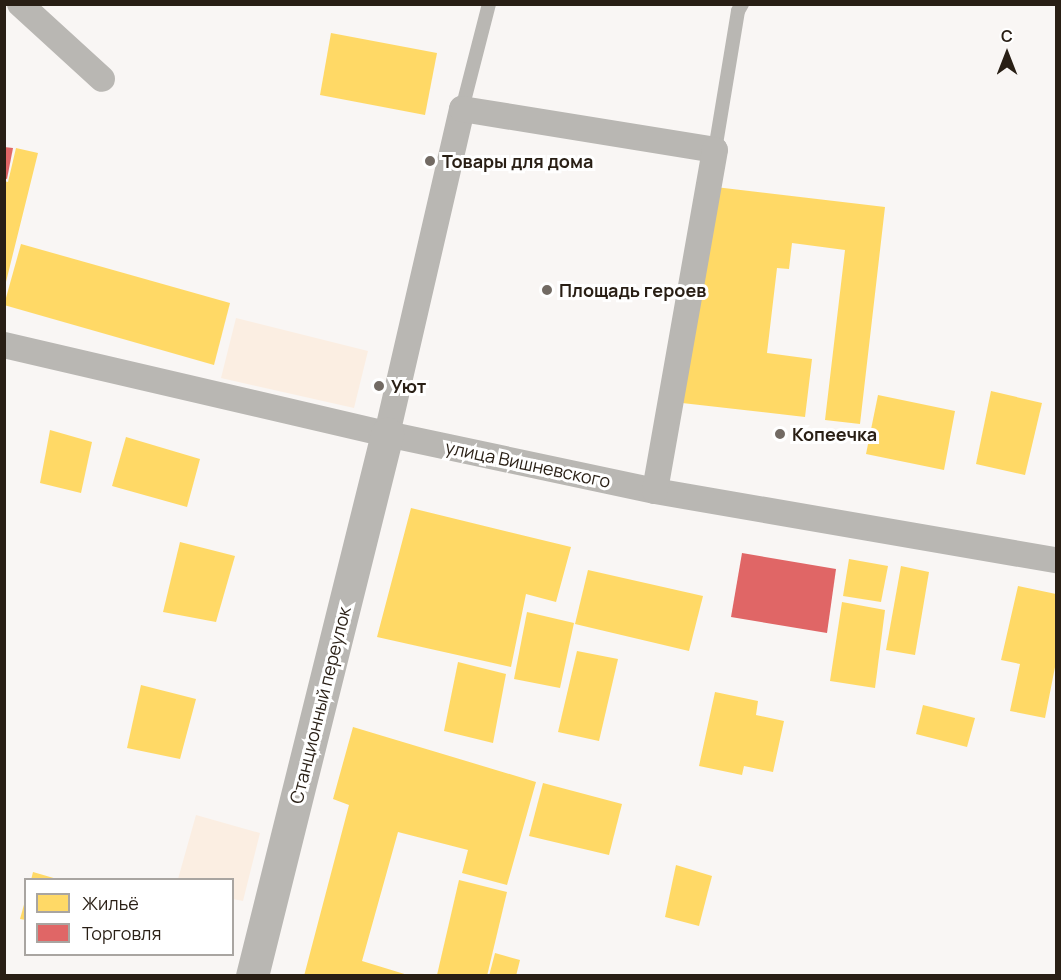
<!DOCTYPE html>
<html>
<head>
<meta charset="utf-8">
<style>
	body { margin:0 }
	#map { position:relative; width:1061px; height:980px; overflow:hidden; background:#f9f6f4; font-family:Manrope,sans-serif }
	div>[style] { position:absolute }
	.built>* { inset:0; background:#fbeee2 }
	.homes>* { inset:0; background:#ffd966 }
	.shops>* { inset:0; background:#e06666 }
	.service>* { height:14px; margin:-7px; padding:0 7px; transform-origin:7px; border-radius:7px; background:#b9b7b3 }
	.minor>* { height:26px; margin:-13px; padding:0 13px; transform-origin:13px; border-radius:13px; background:#b9b7b3 }
	.tertiary>* { height:33px; margin:-16.5px; padding:0 16.5px; transform-origin:16.5px; border-radius:16.5px; background:#b9b7b3 }
	.dots>* { width:16px; height:16px; translate:-50% -50%; box-sizing:border-box; border:3px solid #fff; border-radius:50% }
	span { translate:-50% -50%; white-space:nowrap; text-align:center; line-height:1.15; -webkit-text-stroke:6px #fff; paint-order:stroke }
	.poi-label { font-size:18px; color:#291f15; font-weight:700 }
	.left { translate:0 -50%; text-align:left }
	.street-label { font-size:18px; color:#291f15 }
	.frame { position:absolute; inset:0; border:6px solid #291f15; pointer-events:none }
	.legend { position:absolute; left:24px; top:878px; width:210px; height:78px; box-sizing:border-box; background:#fff; border:2px solid #a9a5a1; margin:0; padding:8px 10px; list-style:none; font-size:18px; color:#291f15 }
	.legend li { display:flex; align-items:center; gap:12px; height:30px }
	.legend b { width:30px; border:2px solid #a9a5a1 }
	.north { position:absolute; left:977px; top:24px; width:60px; height:60px; -webkit-text-stroke:4px #fff; paint-order:stroke; rotate:0deg; font-size:16px; font-weight:700; line-height:24px; text-align:center; color:#291f15 }
	.north::after { content:''; display:block; margin:auto; width:21px; height:27px; background:#291f15; clip-path:polygon(50% 0,100% 100%,50% 72%,0 100%) }
</style>
</head>
<body>
<div id="map">
	<div class="built">
		<div style="clip-path:polygon(236px 318px,368px 351px,354px 408px,221px 378px)"></div>
		<div style="clip-path:polygon(196px 815px,260px 833px,243px 901px,233px 899px,232px 880px,178px 879px)"></div>
	</div>
	<div class="homes">
		<div style="clip-path:polygon(331px 33px,437px 53px,425px 115px,320px 95px)"></div>
		<div style="clip-path:polygon(16px 148px,38px 153px,5px 286px,4px 181px,8px 182px)"></div>
		<div style="clip-path:polygon(707px 186px,885px 207px,860px 424px,825px 420px,845px 250px,792px 243px,789px 269px,777px 268px,767px 353px,812px 359px,805px 417px,682px 403px)"></div>
		<div style="clip-path:polygon(21px 244px,230px 303px,214px 365px,4px 305px)"></div>
		<div style="clip-path:polygon(991px 391px,1042px 403px,1025px 475px,976px 464px)"></div>
		<div style="clip-path:polygon(878px 395px,955px 411px,944px 470px,866px 454px)"></div>
		<div style="clip-path:polygon(50px 430px,92px 442px,81px 493px,40px 483px)"></div>
		<div style="clip-path:polygon(126px 437px,200px 459px,187px 507px,112px 486px)"></div>
		<div style="clip-path:polygon(411px 508px,571px 547px,556px 602px,526px 594px,511px 667px,377px 637px)"></div>
		<div style="clip-path:polygon(180px 542px,235px 556px,216px 622px,163px 612px)"></div>
		<div style="clip-path:polygon(849px 559px,888px 566px,881px 602px,843px 596px)"></div>
		<div style="clip-path:polygon(901px 566px,929px 572px,915px 655px,886px 650px)"></div>
		<div style="clip-path:polygon(588px 570px,703px 596px,689px 651px,575px 624px)"></div>
		<div style="clip-path:polygon(1018px 586px,1056px 594px,1056px 662px,1045px 718px,1010px 711px,1020px 664px,1001px 660px)"></div>
		<div style="clip-path:polygon(842px 602px,885px 610px,875px 688px,830px 681px)"></div>
		<div style="clip-path:polygon(527px 612px,574px 623px,560px 688px,514px 679px)"></div>
		<div style="clip-path:polygon(577px 651px,618px 659px,599px 741px,558px 732px)"></div>
		<div style="clip-path:polygon(458px 662px,506px 674px,493px 743px,444px 731px)"></div>
		<div style="clip-path:polygon(141px 685px,196px 699px,180px 759px,127px 748px)"></div>
		<div style="clip-path:polygon(715px 692px,758px 701px,756px 715px,784px 721px,773px 772px,744px 766px,742px 775px,699px 766px)"></div>
		<div style="clip-path:polygon(923px 705px,975px 718px,967px 747px,916px 734px)"></div>
		<div style="clip-path:polygon(353px 727px,536px 782px,507px 885px,462px 873px,468px 850px,398px 832px,362px 961px,411px 976px,304px 976px,349px 805px,333px 799px)"></div>
		<div style="clip-path:polygon(543px 783px,622px 804px,609px 855px,529px 836px)"></div>
		<div style="clip-path:polygon(676px 865px,712px 876px,699px 926px,665px 917px)"></div>
		<div style="clip-path:polygon(33px 872px,57px 879px,57px 880px,31px 880px)"></div>
		<div style="clip-path:polygon(459px 880px,507px 892px,487px 976px,437px 975px)"></div>
		<div style="clip-path:polygon(25px 901px,26px 901px,26px 920px,20px 919px)"></div>
		<div style="clip-path:polygon(495px 953px,520px 960px,516px 976px,489px 976px)"></div>
	</div>
	<div class="shops">
		<div style="clip-path:polygon(4px 147px,13px 148px,7px 179px,4px 178px)"></div>
		<div style="clip-path:polygon(742px 553px,836px 569px,827px 633px,731px 617px)"></div>
	</div>
	<div class="service">
		<div style="left:462px;top:109px;width:108px;rotate:-75.6deg"></div>
		<div style="left:715px;top:150px;width:141px;rotate:-80.6deg"></div>
		<div style="left:738px;top:11px;width:8px;rotate:-60deg"></div>
	</div>
	<div class="minor">
		<div style="left:20px;top:4px;width:111px;rotate:42.4deg"></div>
		<div style="left:4px;top:345px;width:393px;rotate:13.1deg"></div>
		<div style="left:387px;top:434px;width:274px;rotate:12deg"></div>
		<div style="left:655px;top:491px;width:407px;rotate:9.8deg"></div>
		<div style="left:387px;top:434px;width:334px;rotate:-77deg"></div>
		<div style="left:462px;top:109px;width:256px;rotate:9.2deg"></div>
		<div style="left:715px;top:150px;width:346px;rotate:100deg"></div>
	</div>
	<div class="tertiary">
		<div style="left:252px;top:976px;width:559px;rotate:-76.01deg"></div>
	</div>
	<div class="dots">
		<div style="left:430px;top:161px;background:#726a63"></div>
		<div style="left:547px;top:290px;background:#726a63"></div>
		<div style="left:379px;top:386px;background:#726a63"></div>
		<div style="left:780px;top:434px;background:#726a63"></div>
	</div>
	<div class="poi-label">
		<span class="left" style="left:442px;top:161px">Товары для дома</span>
		<span class="left" style="left:559px;top:290px">Площадь героев</span>
		<span class="left" style="left:391px;top:386px">Уют</span>
		<span class="left" style="left:792px;top:434px">Копеечка</span>
	</div>
	<div class="street-label">
		<span style="left:528px;top:464px;rotate:12deg">улица Вишневского</span>
		<span style="left:320px;top:705px;rotate:-76deg">Станционный переулок</span>
	</div>
	<div class="frame"></div>
	<ul class="legend">
	<li><b style="height:16px;background:#ffd966"></b>Жильё</li>
	<li><b style="height:16px;background:#e06666"></b>Торговля</li>
	</ul>
	<div class="north">С</div>
</div>
</body>
</html>
